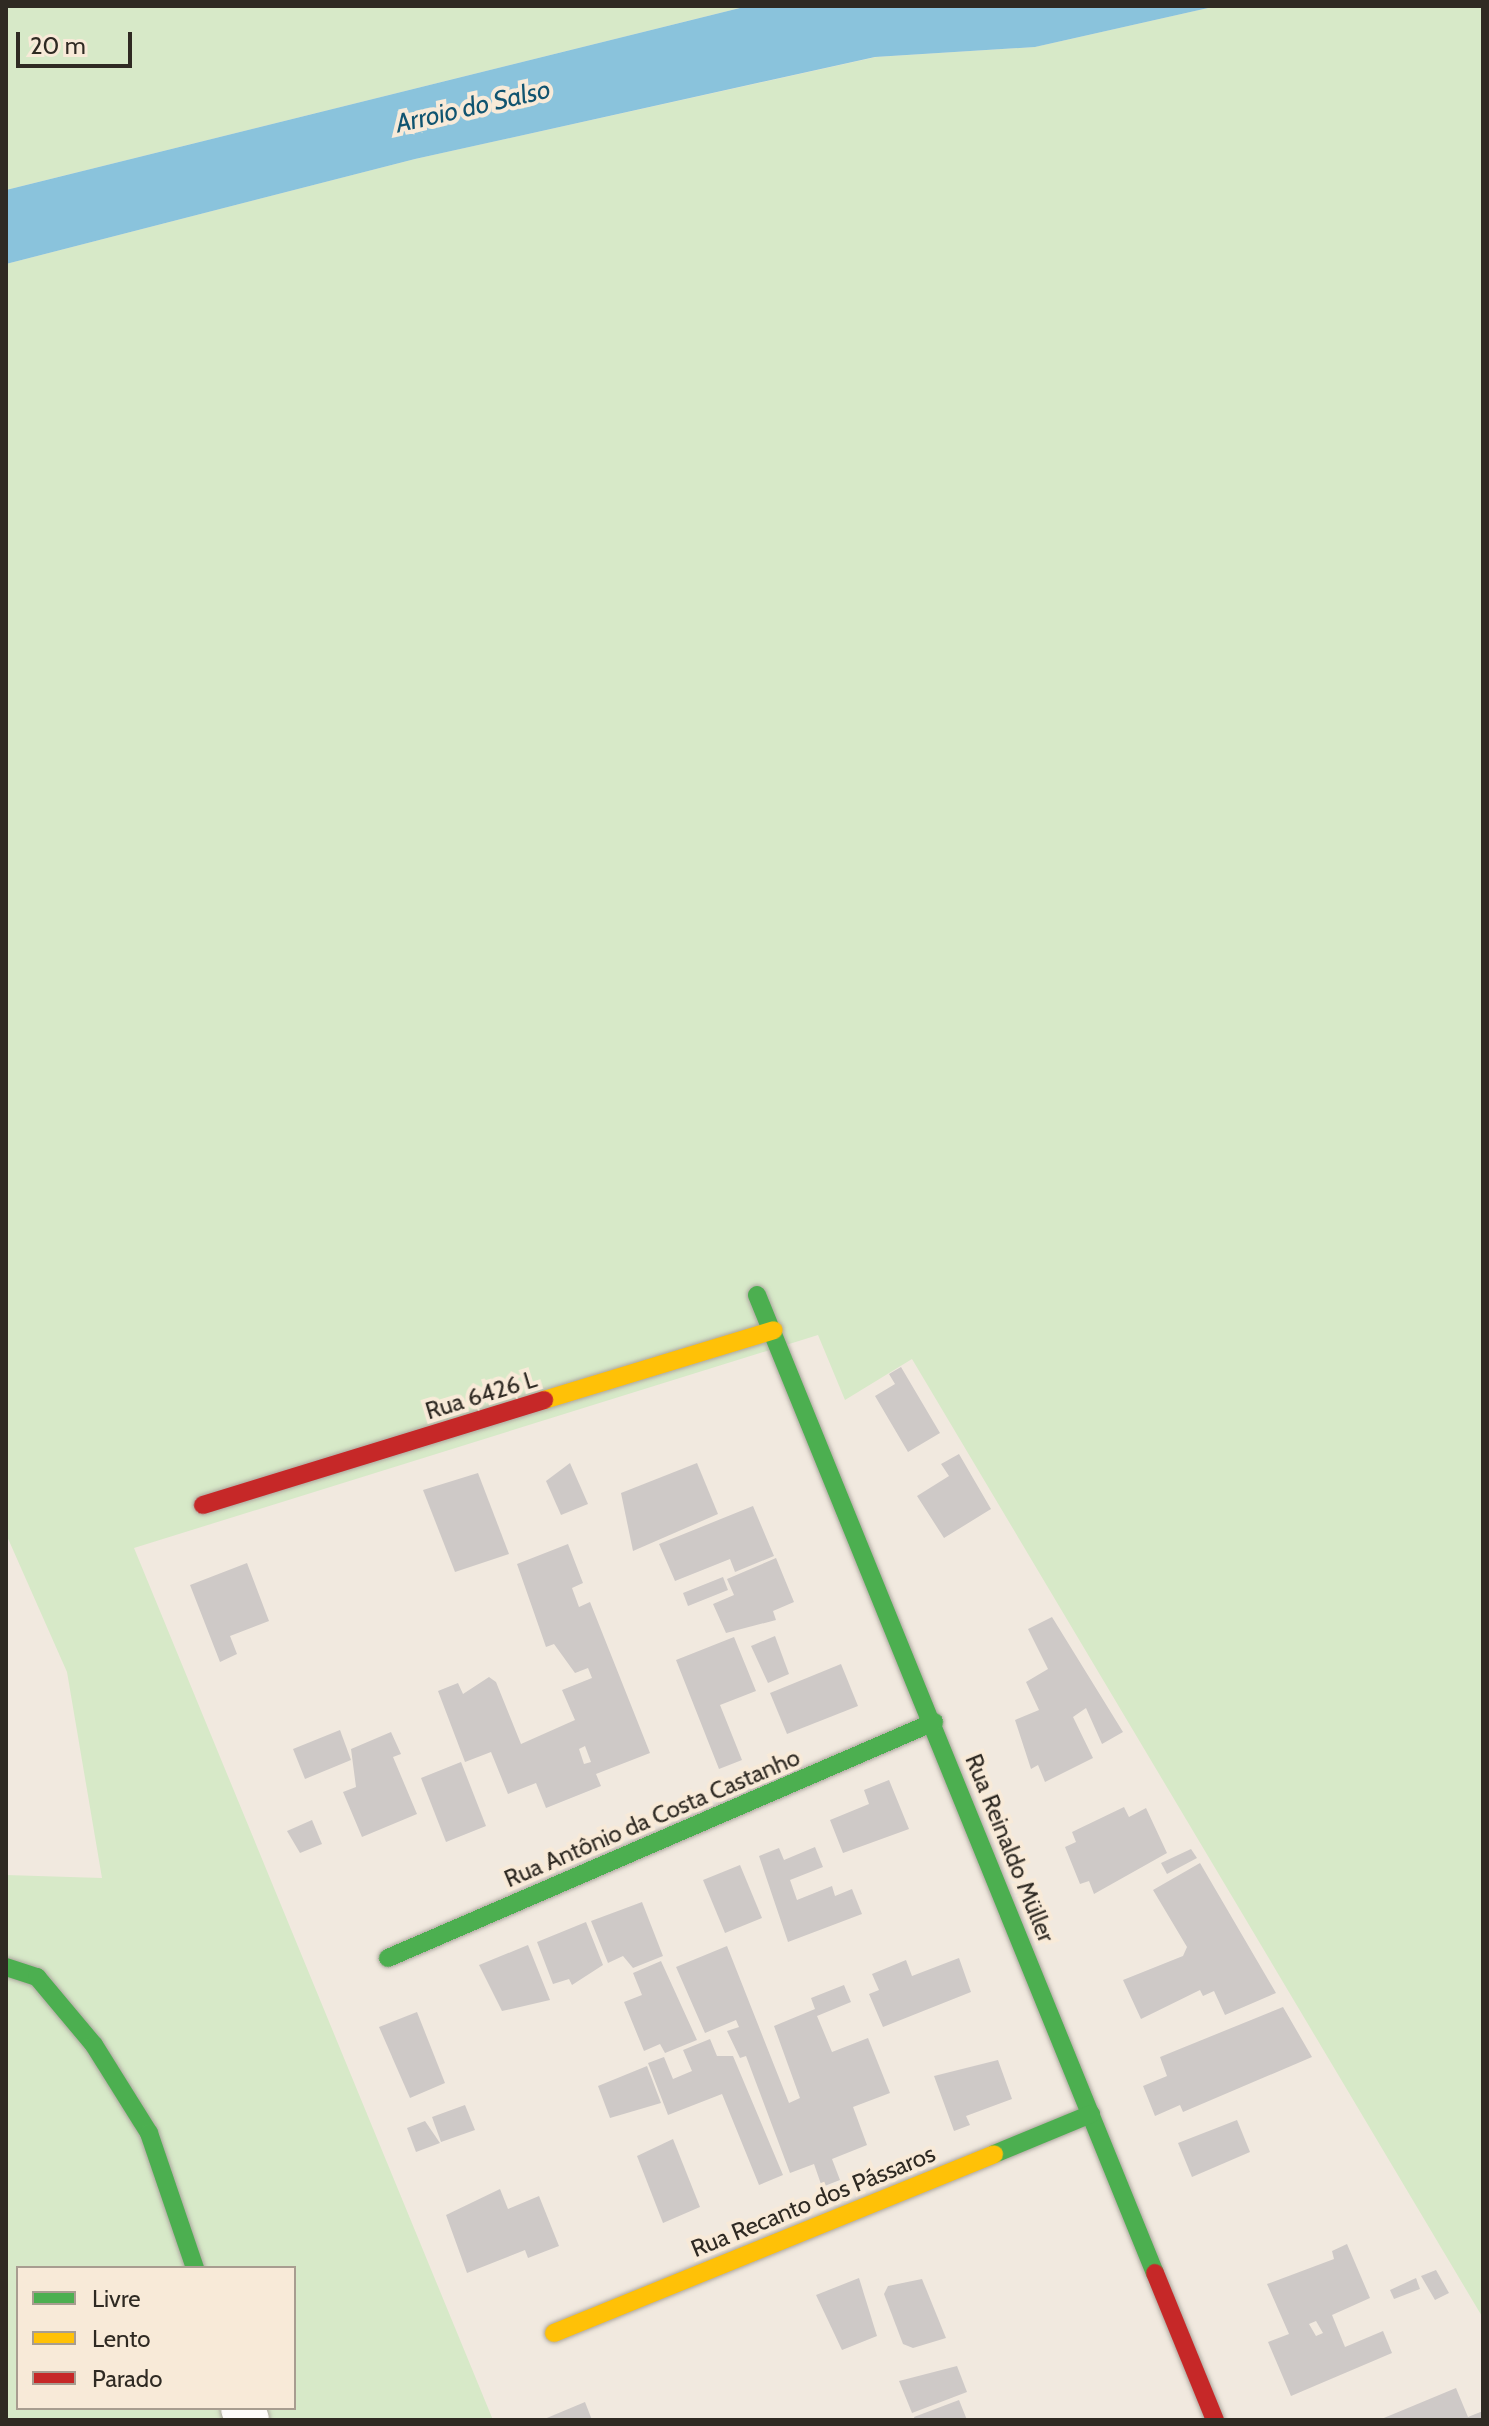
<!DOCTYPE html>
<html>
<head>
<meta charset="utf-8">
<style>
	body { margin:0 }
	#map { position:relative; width:1489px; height:2426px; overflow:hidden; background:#f1e9df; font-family:Cabin,sans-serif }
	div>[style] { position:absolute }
	.green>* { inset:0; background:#d7e9c8 }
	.water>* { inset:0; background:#8ac3dc }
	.building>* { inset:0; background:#cec9c7 }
	.roads { filter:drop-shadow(0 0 2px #aca69e) drop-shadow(0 0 2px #aca69e) }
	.street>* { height:44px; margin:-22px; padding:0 22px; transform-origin:22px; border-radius:22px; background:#fdfcfa }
	.fast>* { height:18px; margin:-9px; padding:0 9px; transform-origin:9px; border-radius:9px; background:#4caf50 }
	.slow>* { height:18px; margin:-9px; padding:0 9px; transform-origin:9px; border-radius:9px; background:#ffc107 }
	.jam>* { height:18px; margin:-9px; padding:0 9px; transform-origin:9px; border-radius:9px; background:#c62828 }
	span { translate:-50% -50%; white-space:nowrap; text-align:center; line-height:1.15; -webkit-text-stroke:8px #f8ead8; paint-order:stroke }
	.street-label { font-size:24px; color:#2f2a23 }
	.water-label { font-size:26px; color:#105470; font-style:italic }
	.frame { position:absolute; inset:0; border:8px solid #2f2a23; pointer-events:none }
	.legend { position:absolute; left:16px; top:2266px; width:280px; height:144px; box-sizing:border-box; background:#f8ead8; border:2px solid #a89d90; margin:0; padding:10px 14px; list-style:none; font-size:24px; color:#2f2a23 }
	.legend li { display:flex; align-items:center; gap:16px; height:40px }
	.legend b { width:40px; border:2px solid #a89d90 }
	.scale { position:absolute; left:16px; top:32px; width:116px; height:36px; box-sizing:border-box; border:4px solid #2f2a23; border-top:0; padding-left:10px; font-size:24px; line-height:28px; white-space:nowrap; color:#2f2a23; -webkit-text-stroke:6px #f8ead8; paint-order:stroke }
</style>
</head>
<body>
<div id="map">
	<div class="green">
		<div style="clip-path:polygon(6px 6px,748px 6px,6px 190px)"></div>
		<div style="clip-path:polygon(evenodd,1217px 6px,1483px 6px,1483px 2318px,912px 1359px,845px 1400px,818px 1335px,134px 1548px,493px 2420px,6px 2420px,6px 1875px,102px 1878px,67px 1672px,6px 1534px,6px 264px,415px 159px,876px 57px,1035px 47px,1217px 6px,18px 2268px,294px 2268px,294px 2408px,18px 2408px,18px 2268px)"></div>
	</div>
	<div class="water">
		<div style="clip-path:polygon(748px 6px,1217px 6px,1035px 47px,875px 57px,415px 159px,6px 264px,6px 190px)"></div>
	</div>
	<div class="building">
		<div style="clip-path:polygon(901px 1367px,940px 1433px,908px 1452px,875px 1396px,895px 1384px,889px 1374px)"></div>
		<div style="clip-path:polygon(959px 1454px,991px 1509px,944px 1538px,917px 1496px,949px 1476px,941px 1464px)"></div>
		<div style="clip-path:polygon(570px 1463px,588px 1504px,561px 1515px,546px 1481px)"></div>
		<div style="clip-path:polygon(697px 1463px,718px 1514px,633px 1551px,621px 1493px)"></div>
		<div style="clip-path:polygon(478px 1473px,509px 1554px,455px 1572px,423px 1490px)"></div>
		<div style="clip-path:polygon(753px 1506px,774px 1556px,735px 1572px,730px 1559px,675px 1581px,659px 1544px)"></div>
		<div style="clip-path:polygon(evenodd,568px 1544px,583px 1583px,572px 1588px,579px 1607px,590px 1602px,650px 1753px,596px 1774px,601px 1786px,546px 1808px,536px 1783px,508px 1794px,491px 1752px,465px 1762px,438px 1691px,458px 1683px,463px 1694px,489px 1677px,496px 1682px,521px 1744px,575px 1720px,562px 1690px,592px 1678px,588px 1668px,575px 1673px,554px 1644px,546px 1647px,517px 1564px,568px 1544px,585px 1746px,591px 1762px,584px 1764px,579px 1749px,585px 1746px)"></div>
		<div style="clip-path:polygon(776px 1558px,794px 1602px,773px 1611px,776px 1620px,726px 1633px,713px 1604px,734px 1595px,727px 1579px)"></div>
		<div style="clip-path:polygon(247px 1563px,269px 1621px,230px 1636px,237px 1654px,220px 1662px,190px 1585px)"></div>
		<div style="clip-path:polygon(723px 1577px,728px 1590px,688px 1606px,683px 1593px)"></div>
		<div style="clip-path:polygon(1052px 1617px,1123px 1732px,1102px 1744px,1086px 1708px,1073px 1717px,1093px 1758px,1045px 1782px,1038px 1765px,1031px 1769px,1015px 1720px,1039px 1710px,1026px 1682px,1048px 1669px,1028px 1629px)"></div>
		<div style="clip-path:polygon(775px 1636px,789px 1674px,768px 1683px,751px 1646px)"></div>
		<div style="clip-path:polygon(734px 1637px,756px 1691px,720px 1705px,742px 1760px,719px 1769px,676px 1660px)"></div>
		<div style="clip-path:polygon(841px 1664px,858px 1706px,787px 1734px,770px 1693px)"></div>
		<div style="clip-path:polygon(340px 1730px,351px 1760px,305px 1779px,293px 1749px)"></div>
		<div style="clip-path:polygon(391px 1732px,401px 1754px,393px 1757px,417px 1814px,362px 1837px,343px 1792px,356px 1787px,351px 1749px)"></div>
		<div style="clip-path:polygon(461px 1762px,486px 1826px,446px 1842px,421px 1778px)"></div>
		<div style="clip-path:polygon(889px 1780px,909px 1829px,843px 1853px,830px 1820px,869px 1804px,864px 1790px)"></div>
		<div style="clip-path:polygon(1124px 1807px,1129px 1817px,1146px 1808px,1167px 1853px,1094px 1894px,1089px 1881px,1080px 1884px,1065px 1847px,1076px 1842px,1072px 1832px)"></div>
		<div style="clip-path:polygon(312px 1820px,322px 1844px,300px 1853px,287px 1831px)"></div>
		<div style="clip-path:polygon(815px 1847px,823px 1867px,790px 1880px,797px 1900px,832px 1886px,835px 1896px,852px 1889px,862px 1914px,788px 1942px,759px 1856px,779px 1848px,784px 1860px)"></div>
		<div style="clip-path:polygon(1191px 1849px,1197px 1858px,1167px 1874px,1161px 1863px)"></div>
		<div style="clip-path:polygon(1200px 1863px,1276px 1993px,1225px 2015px,1214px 1991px,1203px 1996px,1200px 1990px,1141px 2019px,1123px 1980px,1183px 1956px,1187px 1947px,1153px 1890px)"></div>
		<div style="clip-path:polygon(740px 1865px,762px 1918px,725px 1933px,703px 1880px)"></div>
		<div style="clip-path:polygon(642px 1902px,663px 1956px,633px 1968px,623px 1956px,608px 1963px,591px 1921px)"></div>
		<div style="clip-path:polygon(586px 1922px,603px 1965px,572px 1985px,569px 1979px,553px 1984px,537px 1942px)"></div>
		<div style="clip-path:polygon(528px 1945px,550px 2000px,502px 2011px,479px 1965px)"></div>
		<div style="clip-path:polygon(727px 1946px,789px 2103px,800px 2098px,774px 2026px,815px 2009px,811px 1998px,844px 1985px,851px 2002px,817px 2016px,832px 2052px,868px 2038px,890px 2093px,853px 2107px,867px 2145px,832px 2159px,840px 2180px,822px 2187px,814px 2164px,790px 2173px,746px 2056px,740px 2058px,727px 2031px,739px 2027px,736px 2020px,705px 2033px,676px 1967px)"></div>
		<div style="clip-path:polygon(959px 1958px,971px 1992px,883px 2027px,869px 1994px,879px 1990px,872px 1974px,906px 1960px,912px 1976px)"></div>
		<div style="clip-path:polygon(661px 1961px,697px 2040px,665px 2053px,660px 2044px,644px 2051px,624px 2002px,642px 1995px,633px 1973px)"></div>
		<div style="clip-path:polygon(1283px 2007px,1312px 2057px,1183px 2112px,1180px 2105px,1155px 2116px,1143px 2086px,1167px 2076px,1160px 2057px)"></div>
		<div style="clip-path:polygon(417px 2012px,445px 2083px,410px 2098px,379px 2027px)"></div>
		<div style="clip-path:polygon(710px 2039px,717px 2056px,733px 2056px,783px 2175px,759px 2185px,722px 2094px,668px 2115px,648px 2063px,664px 2057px,673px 2079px,692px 2071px,683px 2050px)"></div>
		<div style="clip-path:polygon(998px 2060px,1012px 2099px,966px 2116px,970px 2125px,954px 2131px,934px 2076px)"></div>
		<div style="clip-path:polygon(647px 2066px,661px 2103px,610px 2118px,598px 2086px)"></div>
		<div style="clip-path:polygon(465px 2105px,475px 2130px,441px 2142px,432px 2117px)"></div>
		<div style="clip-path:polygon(1237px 2120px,1250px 2152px,1192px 2177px,1178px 2143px)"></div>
		<div style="clip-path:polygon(425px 2121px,440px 2143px,416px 2152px,407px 2128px)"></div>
		<div style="clip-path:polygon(673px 2139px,700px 2207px,663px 2223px,637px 2156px)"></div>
		<div style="clip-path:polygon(500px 2189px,508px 2209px,539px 2196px,559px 2246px,528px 2258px,525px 2250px,467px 2273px,446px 2215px)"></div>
		<div style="clip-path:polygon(evenodd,1347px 2244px,1370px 2298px,1332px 2315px,1345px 2347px,1383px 2331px,1392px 2353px,1291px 2396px,1268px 2342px,1289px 2334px,1267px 2284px,1334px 2259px,1332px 2251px,1347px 2244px,1316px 2321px,1323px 2333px,1316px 2336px,1309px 2324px,1316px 2321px)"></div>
		<div style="clip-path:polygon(1436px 2270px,1449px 2293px,1435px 2300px,1421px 2276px)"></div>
		<div style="clip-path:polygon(859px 2278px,877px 2336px,842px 2350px,816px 2295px)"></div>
		<div style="clip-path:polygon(1416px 2278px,1420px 2289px,1394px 2299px,1390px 2290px)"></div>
		<div style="clip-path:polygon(922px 2279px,946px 2338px,913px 2348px,903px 2344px,884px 2294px,888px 2286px)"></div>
		<div style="clip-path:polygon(957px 2366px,967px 2392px,912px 2413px,899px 2381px)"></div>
		<div style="clip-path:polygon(1456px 2388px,1468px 2417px,1483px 2411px,1483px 2420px,1379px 2420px)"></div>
		<div style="clip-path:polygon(959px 2400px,967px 2420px,915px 2420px,914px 2417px)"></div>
		<div style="clip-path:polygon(585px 2402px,592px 2420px,542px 2420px)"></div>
	</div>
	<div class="roads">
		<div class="street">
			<div style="left:243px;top:2408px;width:13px;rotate:72deg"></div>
		</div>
		<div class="fast">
			<div style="left:757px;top:1295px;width:1056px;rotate:67.86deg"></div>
			<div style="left:388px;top:1958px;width:595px;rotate:-23.38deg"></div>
			<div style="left:6px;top:1967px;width:33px;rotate:18deg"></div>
			<div style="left:37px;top:1977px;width:89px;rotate:50deg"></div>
			<div style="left:94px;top:2045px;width:104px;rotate:58deg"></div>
			<div style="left:149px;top:2133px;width:143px;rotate:71.2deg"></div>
			<div style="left:994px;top:2154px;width:105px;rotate:-22.4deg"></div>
		</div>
		<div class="slow">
			<div style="left:544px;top:1400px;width:240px;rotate:-16.9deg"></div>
			<div style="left:554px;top:2333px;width:475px;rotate:-22.1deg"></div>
		</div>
		<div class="jam">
			<div style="left:203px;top:1505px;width:357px;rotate:-17.1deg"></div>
			<div style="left:1155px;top:2273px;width:159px;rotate:67.8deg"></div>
		</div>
	</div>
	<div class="street-label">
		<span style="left:481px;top:1395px;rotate:-17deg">Rua 6426 L</span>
		<span style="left:652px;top:1818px;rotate:-23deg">Rua Antônio da Costa Castanho</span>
		<span style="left:1010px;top:1848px;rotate:68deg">Rua Reinaldo Müller</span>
		<span style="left:813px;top:2201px;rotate:-22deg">Rua Recanto dos Pássaros</span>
	</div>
	<div class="water-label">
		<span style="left:473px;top:107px;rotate:-13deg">Arroio do Salso</span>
	</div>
	<div class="frame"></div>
	<ul class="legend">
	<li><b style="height:10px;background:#4caf50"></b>Livre</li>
	<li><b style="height:10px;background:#ffc107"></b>Lento</li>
	<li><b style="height:10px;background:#c62828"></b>Parado</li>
	</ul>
	<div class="scale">20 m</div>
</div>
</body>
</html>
